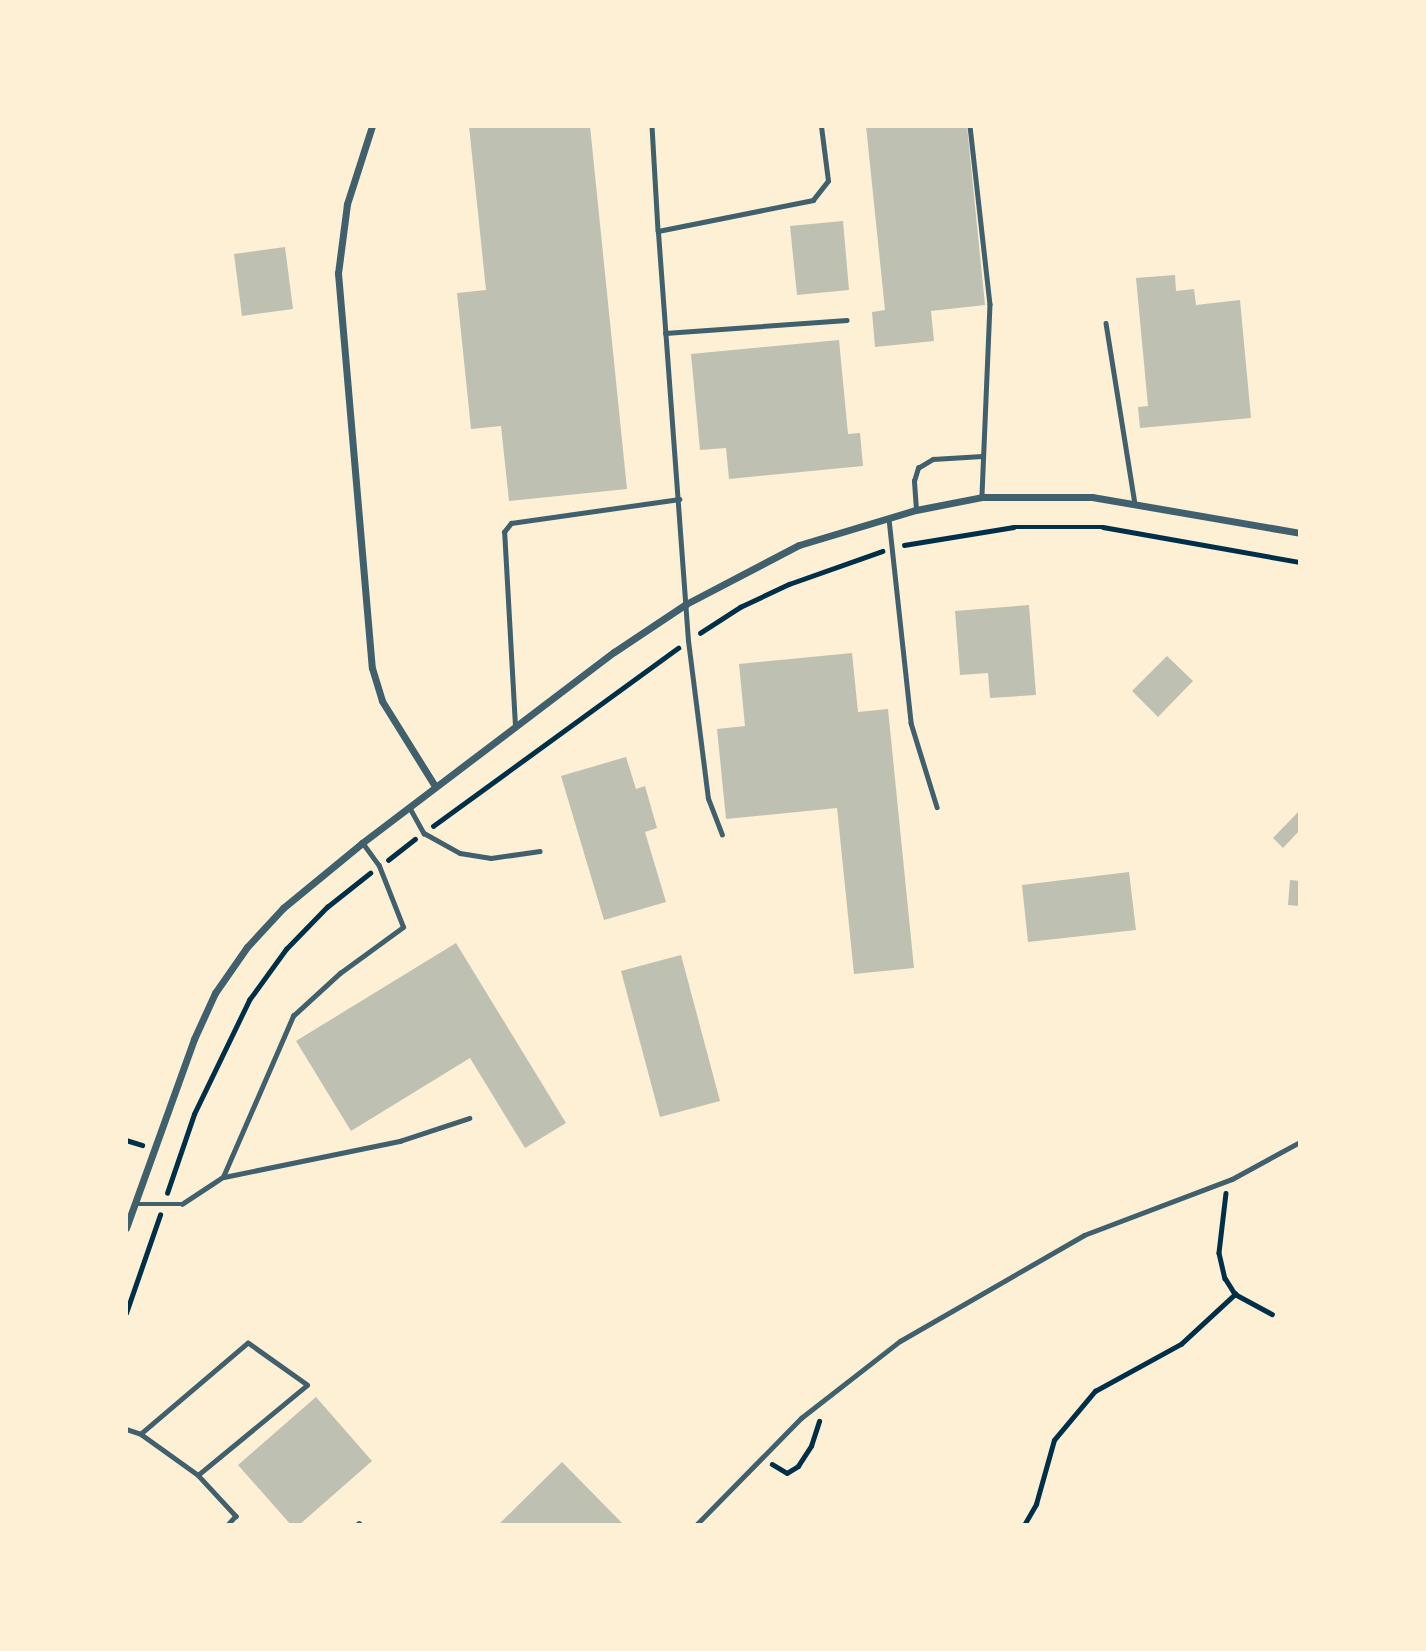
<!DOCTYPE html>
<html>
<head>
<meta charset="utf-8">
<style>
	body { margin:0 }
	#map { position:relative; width:1426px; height:1651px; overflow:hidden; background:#fdf0d5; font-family:Helvetica,sans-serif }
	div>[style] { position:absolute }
	.building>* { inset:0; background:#bec0b2 }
	.path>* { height:4.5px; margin:-2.25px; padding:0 2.25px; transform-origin:2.25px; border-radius:2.25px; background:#003049 }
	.service>* { height:4.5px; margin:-2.25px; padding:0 2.25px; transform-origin:2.25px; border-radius:2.25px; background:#3f606c }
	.minor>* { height:7px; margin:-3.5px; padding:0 3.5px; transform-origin:3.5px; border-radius:3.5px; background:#3f606c }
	span { translate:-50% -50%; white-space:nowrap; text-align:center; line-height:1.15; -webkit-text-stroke:6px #fdf0d5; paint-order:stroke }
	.frame { position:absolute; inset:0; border:128px solid #fdf0d5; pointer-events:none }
</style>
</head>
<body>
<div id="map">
	<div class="building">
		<div style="clip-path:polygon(469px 126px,590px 126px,627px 489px,509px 501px,501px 426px,471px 429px,457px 293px,486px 290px)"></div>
		<div style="clip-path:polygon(866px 126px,967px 126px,985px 305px,931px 311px,934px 341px,875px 347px,872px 312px,885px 310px)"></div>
		<div style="clip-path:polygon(843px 221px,849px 290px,797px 295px,790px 226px)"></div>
		<div style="clip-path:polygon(285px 247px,293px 309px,242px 316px,234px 254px)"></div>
		<div style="clip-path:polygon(1175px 275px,1176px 291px,1194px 289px,1196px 305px,1240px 300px,1251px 418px,1140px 428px,1138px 407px,1148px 406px,1136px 278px)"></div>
		<div style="clip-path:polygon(839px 340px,848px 434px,860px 433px,863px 466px,729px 479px,726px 448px,700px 450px,691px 354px)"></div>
		<div style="clip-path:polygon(1029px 605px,1036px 695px,990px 698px,988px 673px,960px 675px,955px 611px)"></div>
		<div style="clip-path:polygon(852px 653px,858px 712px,888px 709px,914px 968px,854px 974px,837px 808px,726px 819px,717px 729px,745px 726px,739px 664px)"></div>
		<div style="clip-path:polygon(1167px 656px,1193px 681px,1158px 717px,1132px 691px)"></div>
		<div style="clip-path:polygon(626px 757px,636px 789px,645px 786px,657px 828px,645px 832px,666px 902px,604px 920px,561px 776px)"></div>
		<div style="clip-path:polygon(1300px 810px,1300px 830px,1283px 848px,1273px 838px)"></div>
		<div style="clip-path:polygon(1129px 872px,1136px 930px,1028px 942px,1022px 885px)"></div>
		<div style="clip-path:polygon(1290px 880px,1300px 881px,1300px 906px,1288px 905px)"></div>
		<div style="clip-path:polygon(456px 943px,566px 1123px,525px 1148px,470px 1058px,351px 1131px,296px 1041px)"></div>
		<div style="clip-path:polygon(681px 955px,720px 1101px,660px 1117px,621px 971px)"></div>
		<div style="clip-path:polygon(316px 1397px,372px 1461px,299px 1525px,291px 1525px,238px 1465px)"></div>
		<div style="clip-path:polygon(562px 1462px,624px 1525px,498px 1525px)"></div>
	</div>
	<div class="path">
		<div style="left:904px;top:545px;width:111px;rotate:-9.3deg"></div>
		<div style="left:1014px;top:527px;width:89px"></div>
		<div style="left:1103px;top:527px;width:200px;rotate:10.1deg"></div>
		<div style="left:700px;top:633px;width:48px;rotate:-33deg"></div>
		<div style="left:740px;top:607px;width:54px;rotate:-25.1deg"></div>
		<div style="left:789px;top:584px;width:99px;rotate:-19.5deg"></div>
		<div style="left:433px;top:826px;width:303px;rotate:-36deg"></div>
		<div style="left:388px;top:860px;width:34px;rotate:-38deg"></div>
		<div style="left:126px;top:1140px;width:17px;rotate:17deg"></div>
		<div style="left:167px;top:1193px;width:83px;rotate:-71.1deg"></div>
		<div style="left:194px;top:1114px;width:127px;rotate:-64.2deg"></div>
		<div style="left:249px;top:1000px;width:63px;rotate:-54deg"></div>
		<div style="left:286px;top:949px;width:59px;rotate:-45.7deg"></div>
		<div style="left:327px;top:907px;width:55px;rotate:-38.3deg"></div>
		<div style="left:1226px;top:1193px;width:60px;rotate:96.7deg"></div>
		<div style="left:1219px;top:1253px;width:26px;rotate:77deg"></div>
		<div style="left:1225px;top:1278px;width:19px;rotate:58deg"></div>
		<div style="left:1235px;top:1294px;width:42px;rotate:28.4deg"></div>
		<div style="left:126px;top:1313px;width:104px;rotate:-70.9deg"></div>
		<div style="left:772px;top:1464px;width:17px;rotate:31deg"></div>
		<div style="left:787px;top:1473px;width:13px;rotate:-32deg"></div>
		<div style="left:798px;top:1466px;width:24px;rotate:-57deg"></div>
		<div style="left:811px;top:1446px;width:26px;rotate:-72deg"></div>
		<div style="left:1024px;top:1525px;width:24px;rotate:-60deg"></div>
		<div style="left:1036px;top:1504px;width:66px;rotate:-74.3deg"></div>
		<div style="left:1054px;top:1440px;width:64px;rotate:-50.1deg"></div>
		<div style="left:1095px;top:1391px;width:98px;rotate:-28.7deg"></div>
		<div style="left:1181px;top:1344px;width:74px;rotate:-42.8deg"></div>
	</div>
	<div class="service">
		<div style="left:652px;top:126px;width:105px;rotate:86.7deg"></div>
		<div style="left:970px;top:126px;width:179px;rotate:83.6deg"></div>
		<div style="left:990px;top:304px;width:193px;rotate:92.4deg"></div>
		<div style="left:1106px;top:323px;width:183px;rotate:80.9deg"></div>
		<div style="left:665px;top:333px;width:182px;rotate:-4.1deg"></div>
		<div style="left:916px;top:510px;width:29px;rotate:-94deg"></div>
		<div style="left:914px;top:481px;width:14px;rotate:-73deg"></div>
		<div style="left:918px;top:468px;width:17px;rotate:-31deg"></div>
		<div style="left:933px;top:459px;width:49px;rotate:-3.5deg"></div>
		<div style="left:889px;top:519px;width:205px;rotate:83.8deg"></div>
		<div style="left:911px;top:723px;width:88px;rotate:72.8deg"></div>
		<div style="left:515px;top:726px;width:194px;rotate:-93.2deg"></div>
		<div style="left:504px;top:532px;width:11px;rotate:-52deg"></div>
		<div style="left:511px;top:523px;width:170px;rotate:-8.1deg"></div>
		<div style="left:410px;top:808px;width:29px;rotate:61deg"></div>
		<div style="left:424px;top:833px;width:41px;rotate:29.1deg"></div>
		<div style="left:460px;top:853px;width:31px;rotate:9deg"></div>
		<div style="left:491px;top:858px;width:49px;rotate:-8.1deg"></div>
		<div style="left:722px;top:835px;width:39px;rotate:-111deg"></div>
		<div style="left:708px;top:799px;width:159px;rotate:-97.2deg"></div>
		<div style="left:688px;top:641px;width:411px;rotate:-94.2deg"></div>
		<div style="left:658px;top:231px;width:158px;rotate:-11.3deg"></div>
		<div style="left:813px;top:200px;width:24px;rotate:-52deg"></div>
		<div style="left:828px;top:181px;width:55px;rotate:-97.3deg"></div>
		<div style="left:224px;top:1177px;width:180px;rotate:-11.6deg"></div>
		<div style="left:400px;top:1141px;width:73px;rotate:-18.4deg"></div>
		<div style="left:135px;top:1204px;width:47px"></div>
		<div style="left:182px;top:1204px;width:49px;rotate:-33.4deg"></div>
		<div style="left:223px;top:1177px;width:176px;rotate:-66.5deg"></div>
		<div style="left:293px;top:1016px;width:64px;rotate:-42.5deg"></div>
		<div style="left:340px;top:973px;width:78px;rotate:-36.1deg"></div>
		<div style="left:403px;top:927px;width:66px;rotate:-111.5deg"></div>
		<div style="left:379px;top:866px;width:29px;rotate:-126deg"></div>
		<div style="left:126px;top:1429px;width:16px;rotate:18deg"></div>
		<div style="left:141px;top:1434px;width:70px;rotate:35.7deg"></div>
		<div style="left:198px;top:1475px;width:141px;rotate:-39.5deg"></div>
		<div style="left:307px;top:1385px;width:72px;rotate:-144.6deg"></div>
		<div style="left:248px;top:1343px;width:140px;rotate:139.6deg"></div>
		<div style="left:198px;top:1475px;width:56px;rotate:47.2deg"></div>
		<div style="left:236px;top:1516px;width:12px;rotate:132deg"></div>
		<div style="left:696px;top:1525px;width:150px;rotate:-45.5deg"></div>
		<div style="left:801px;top:1418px;width:125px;rotate:-37.9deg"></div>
		<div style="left:900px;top:1341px;width:212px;rotate:-29.9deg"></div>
		<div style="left:1084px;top:1235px;width:158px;rotate:-20.7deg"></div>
		<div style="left:1232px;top:1179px;width:77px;rotate:-28.6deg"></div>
	</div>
	<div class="minor">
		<div style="left:372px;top:126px;width:82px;rotate:107.8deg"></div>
		<div style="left:347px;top:204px;width:70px;rotate:97.4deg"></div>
		<div style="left:338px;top:273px;width:396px;rotate:85.1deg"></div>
		<div style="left:372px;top:668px;width:34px;rotate:73deg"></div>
		<div style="left:382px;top:701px;width:100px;rotate:58.1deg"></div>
		<div style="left:126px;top:1228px;width:201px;rotate:-70.2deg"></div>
		<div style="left:194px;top:1039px;width:51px;rotate:-65.5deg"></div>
		<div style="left:215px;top:993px;width:56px;rotate:-55.2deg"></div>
		<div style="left:247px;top:947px;width:53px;rotate:-47.3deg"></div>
		<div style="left:283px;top:908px;width:102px;rotate:-39.4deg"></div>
		<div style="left:362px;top:843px;width:316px;rotate:-37.2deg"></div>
		<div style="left:614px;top:652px;width:87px;rotate:-33.7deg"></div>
		<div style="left:686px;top:604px;width:127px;rotate:-27.6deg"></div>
		<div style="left:799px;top:545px;width:122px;rotate:-16.7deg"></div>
		<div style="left:916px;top:510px;width:67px;rotate:-11.1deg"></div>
		<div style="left:982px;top:497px;width:110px"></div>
		<div style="left:1092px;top:497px;width:211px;rotate:9.8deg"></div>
		<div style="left:358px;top:1525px;width:1px;rotate:-45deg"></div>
	</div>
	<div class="frame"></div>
</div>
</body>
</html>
